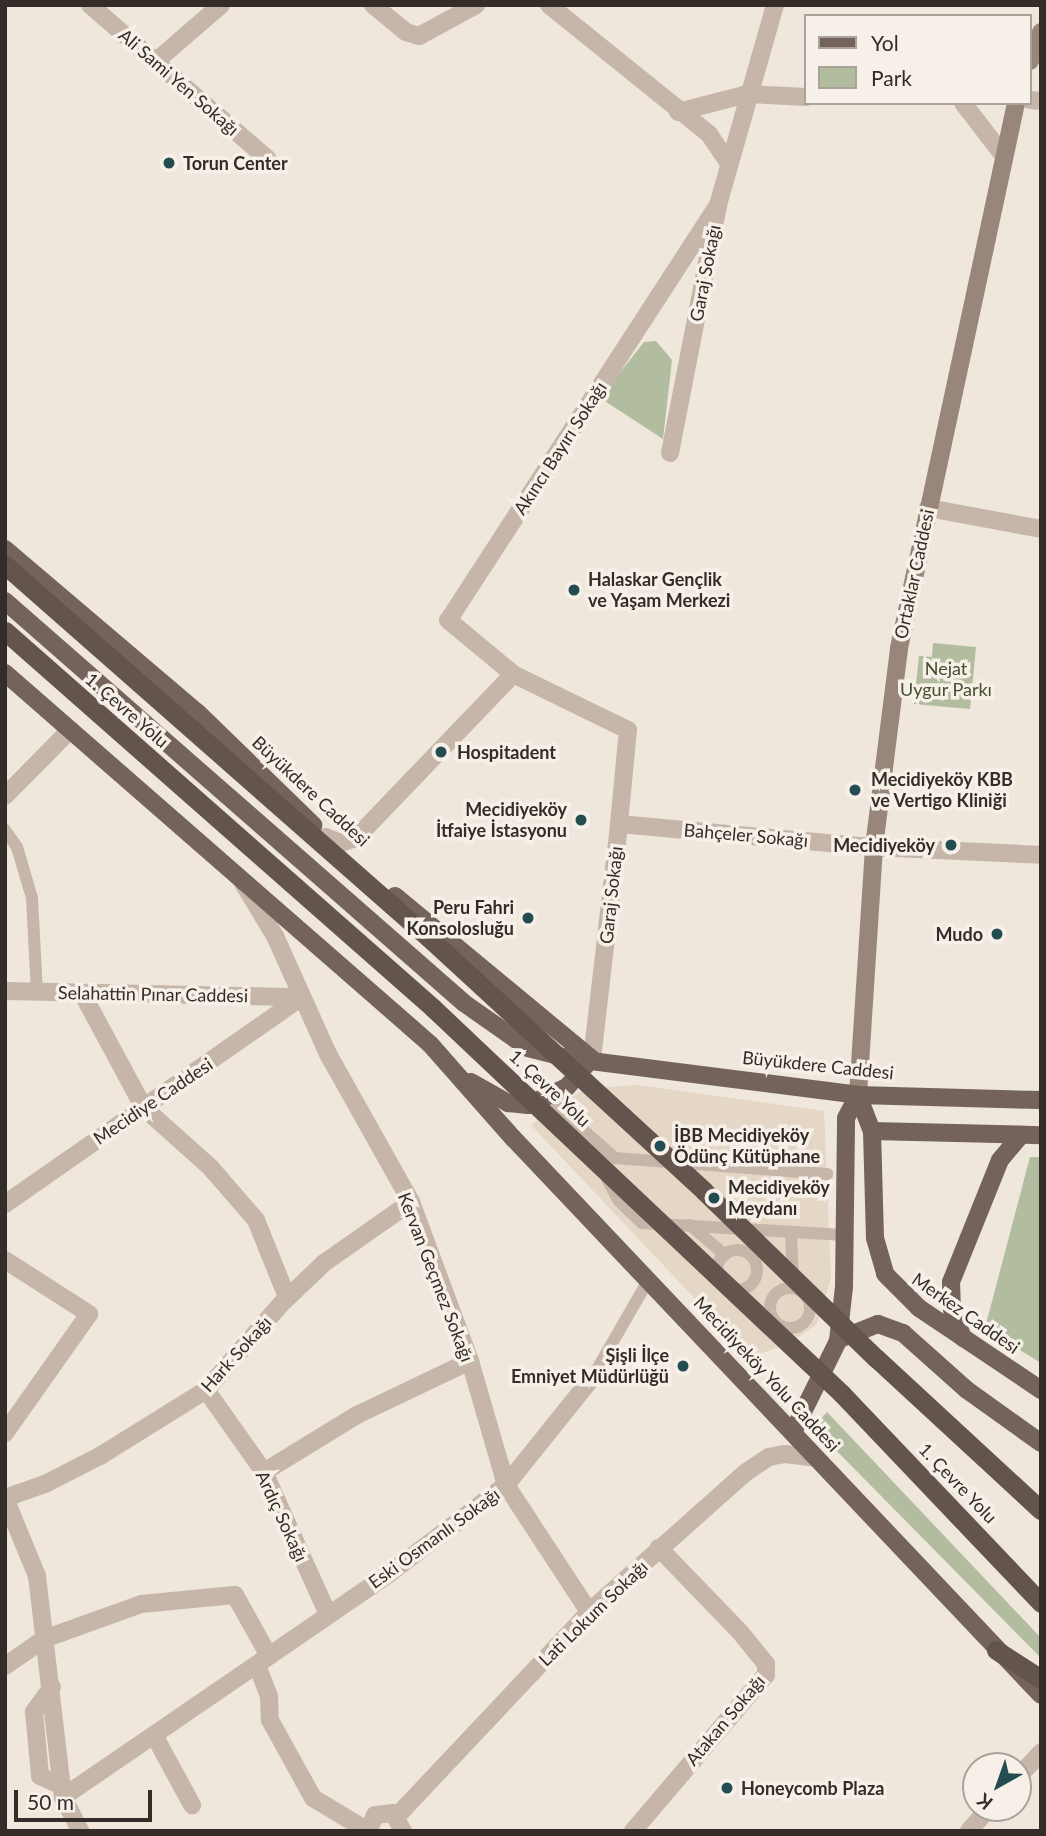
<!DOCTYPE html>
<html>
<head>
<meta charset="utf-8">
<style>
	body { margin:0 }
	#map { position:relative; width:1046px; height:1836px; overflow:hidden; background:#efe6dc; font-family:Lato,sans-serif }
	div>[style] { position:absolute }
	.green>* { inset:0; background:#b2bc9e }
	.plaza>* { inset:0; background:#e5d7c5 }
	.pedestrian>* { height:12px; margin:-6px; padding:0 6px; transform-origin:6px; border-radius:6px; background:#c5b6a9 }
	.pedestrian>.ring { margin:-6px; padding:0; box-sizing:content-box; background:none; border:12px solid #c5b6a9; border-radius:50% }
	.minor>* { height:18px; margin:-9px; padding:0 9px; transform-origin:9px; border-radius:9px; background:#c5b6a9 }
	.tertiary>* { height:18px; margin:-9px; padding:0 9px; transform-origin:9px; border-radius:9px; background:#c5b6a9 }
	.secondary>* { height:18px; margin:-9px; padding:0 9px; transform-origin:9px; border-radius:9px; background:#99867b }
	.primary>* { height:18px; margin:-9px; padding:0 9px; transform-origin:9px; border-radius:9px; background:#74635b }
	.trunk>* { height:19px; margin:-9.5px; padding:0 9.5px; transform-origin:9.5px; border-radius:9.5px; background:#64544e }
	.trunk-bridge>* { height:19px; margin:-9.5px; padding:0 9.5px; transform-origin:9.5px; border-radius:9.5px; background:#64544e }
	.dots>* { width:19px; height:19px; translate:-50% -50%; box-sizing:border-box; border:4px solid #f7f0e8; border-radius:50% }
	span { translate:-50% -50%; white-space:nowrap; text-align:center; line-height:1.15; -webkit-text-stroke:7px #f7f0e8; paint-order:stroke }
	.street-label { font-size:18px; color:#332c28 }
	.poi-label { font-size:18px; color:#332c28; font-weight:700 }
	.left { translate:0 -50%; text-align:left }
	.right { translate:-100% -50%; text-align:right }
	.park-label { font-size:18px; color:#434f2f }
	.frame { position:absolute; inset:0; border:7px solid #332c28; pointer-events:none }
	.legend { position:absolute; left:804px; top:14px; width:228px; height:91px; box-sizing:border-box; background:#f7f0e8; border:2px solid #a9a29b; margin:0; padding:9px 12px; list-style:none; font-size:21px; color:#332c28 }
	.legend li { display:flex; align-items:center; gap:14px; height:35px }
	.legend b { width:35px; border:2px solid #a9a29b }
	.north { position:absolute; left:962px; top:1752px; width:70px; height:70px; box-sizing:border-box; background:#f7f0e8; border:2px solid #a9a29b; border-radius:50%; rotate:220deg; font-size:19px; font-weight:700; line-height:28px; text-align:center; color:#332c28 }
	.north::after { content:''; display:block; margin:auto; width:24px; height:32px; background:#234d50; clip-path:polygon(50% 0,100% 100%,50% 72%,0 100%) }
	.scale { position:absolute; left:14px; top:1790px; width:138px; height:32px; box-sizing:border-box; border:4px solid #332c28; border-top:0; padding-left:9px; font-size:21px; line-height:24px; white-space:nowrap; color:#332c28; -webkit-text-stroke:5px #f7f0e8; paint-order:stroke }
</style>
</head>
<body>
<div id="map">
	<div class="green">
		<div style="clip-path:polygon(656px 341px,672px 360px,663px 439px,600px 398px,644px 342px)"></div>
		<div style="clip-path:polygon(933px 643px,976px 647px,970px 709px,914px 704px,919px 656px,932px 657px)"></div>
		<div style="clip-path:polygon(1030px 1157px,1041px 1157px,1041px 1363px,985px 1328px)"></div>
		<div style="clip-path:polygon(827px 1412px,1041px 1638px,1041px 1658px,821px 1435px,819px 1421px)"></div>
	</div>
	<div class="plaza">
		<div style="clip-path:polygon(638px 1085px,824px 1111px,831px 1278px,817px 1324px,788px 1344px,750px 1357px,531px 1125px,584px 1089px)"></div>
	</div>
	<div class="pedestrian">
		<div style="left:5px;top:830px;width:21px;rotate:55deg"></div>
		<div style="left:17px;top:847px;width:53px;rotate:73.6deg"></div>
		<div style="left:32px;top:898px;width:94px;rotate:87deg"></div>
		<div style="left:547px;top:1098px;width:91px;rotate:41.4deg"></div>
		<div style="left:615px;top:1158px;width:213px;rotate:4.3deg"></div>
		<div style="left:607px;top:1179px;width:24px;rotate:62deg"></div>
		<div style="left:618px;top:1200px;width:33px;rotate:44deg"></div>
		<div style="left:642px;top:1223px;width:203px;rotate:3.4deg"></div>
		<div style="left:690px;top:1225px;width:46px;rotate:40.6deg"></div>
		<div style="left:791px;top:1233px;width:45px;rotate:87.5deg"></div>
		<div class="ring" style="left:717px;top:1250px;width:28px;height:28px"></div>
		<div class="ring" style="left:770px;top:1288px;width:28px;height:28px"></div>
		<div style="left:592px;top:1378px;width:114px;rotate:-60.1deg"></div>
	</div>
	<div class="minor">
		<div style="left:90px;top:5px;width:235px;rotate:40.9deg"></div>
		<div style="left:373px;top:5px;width:43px;rotate:39.3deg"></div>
		<div style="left:406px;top:32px;width:14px;rotate:17deg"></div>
		<div style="left:419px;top:36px;width:65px;rotate:-28.5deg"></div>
		<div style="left:155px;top:62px;width:87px;rotate:-40.8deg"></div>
		<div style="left:1030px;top:100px;width:11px;rotate:5deg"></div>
		<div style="left:670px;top:453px;width:253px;rotate:-79deg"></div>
		<div style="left:718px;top:205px;width:208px;rotate:-74.1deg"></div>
		<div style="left:928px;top:508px;width:115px;rotate:10.5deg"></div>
		<div style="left:5px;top:796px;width:93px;rotate:-45.4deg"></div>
		<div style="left:326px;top:837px;width:16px;rotate:22deg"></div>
		<div style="left:341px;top:843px;width:16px;rotate:-18deg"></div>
		<div style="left:356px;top:838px;width:227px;rotate:-46.2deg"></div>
		<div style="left:874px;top:847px;width:167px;rotate:2.7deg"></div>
		<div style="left:243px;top:883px;width:62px;rotate:58.9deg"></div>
		<div style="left:275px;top:936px;width:129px;rotate:65.8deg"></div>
		<div style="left:328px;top:1054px;width:170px;rotate:60.7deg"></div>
		<div style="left:411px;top:1202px;width:170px;rotate:69.6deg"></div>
		<div style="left:470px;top:1361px;width:129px;rotate:73.8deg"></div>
		<div style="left:506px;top:1485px;width:152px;rotate:56.8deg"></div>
		<div style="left:82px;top:993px;width:131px;rotate:61.7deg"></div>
		<div style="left:144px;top:1108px;width:89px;rotate:41.8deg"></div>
		<div style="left:210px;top:1167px;width:70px;rotate:49deg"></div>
		<div style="left:256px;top:1220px;width:83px;rotate:68.1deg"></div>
		<div style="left:592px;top:1059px;width:237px;rotate:-83.4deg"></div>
		<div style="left:5px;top:1260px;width:100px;rotate:32.7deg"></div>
		<div style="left:89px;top:1314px;width:146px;rotate:125.2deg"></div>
		<div style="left:206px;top:1390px;width:100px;rotate:54.7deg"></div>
		<div style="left:264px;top:1472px;width:154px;rotate:65.8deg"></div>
		<div style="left:264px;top:1472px;width:109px;rotate:-31.5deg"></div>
		<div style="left:357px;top:1415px;width:125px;rotate:-25.5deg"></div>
		<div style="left:5px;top:1498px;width:42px;rotate:-19.3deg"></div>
		<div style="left:45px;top:1484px;width:62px;rotate:-27deg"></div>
		<div style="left:100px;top:1456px;width:125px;rotate:-31.9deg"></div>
		<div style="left:206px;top:1390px;width:114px;rotate:-48.9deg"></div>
		<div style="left:281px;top:1304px;width:59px;rotate:-43.6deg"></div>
		<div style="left:324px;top:1263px;width:106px;rotate:-35deg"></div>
		<div style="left:5px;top:1498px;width:84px;rotate:67.7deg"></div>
		<div style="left:37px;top:1576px;width:223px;rotate:83.3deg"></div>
		<div style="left:63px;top:1797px;width:38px;rotate:63deg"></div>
		<div style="left:257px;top:1665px;width:34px;rotate:69deg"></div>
		<div style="left:269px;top:1697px;width:23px;rotate:88deg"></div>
		<div style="left:270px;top:1720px;width:89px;rotate:61.1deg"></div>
		<div style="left:313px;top:1798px;width:64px;rotate:31deg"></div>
		<div style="left:368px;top:1831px;width:17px;rotate:-66deg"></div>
		<div style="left:375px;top:1815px;width:18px;rotate:-6deg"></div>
		<div style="left:393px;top:1813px;width:21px;rotate:61deg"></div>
		<div style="left:5px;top:1666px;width:47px;rotate:-34.7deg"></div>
		<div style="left:44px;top:1639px;width:103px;rotate:-19.8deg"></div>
		<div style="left:141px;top:1604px;width:94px;rotate:-5.5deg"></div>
		<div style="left:235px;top:1595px;width:70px;rotate:60.9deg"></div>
		<div style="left:52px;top:1687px;width:31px;rotate:126deg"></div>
		<div style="left:34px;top:1712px;width:64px;rotate:84.6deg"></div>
		<div style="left:40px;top:1776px;width:24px;rotate:24deg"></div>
		<div style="left:154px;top:1735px;width:80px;rotate:61.5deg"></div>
		<div style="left:1018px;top:1777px;width:34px;rotate:-47deg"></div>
		<div style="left:63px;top:1797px;width:396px;rotate:-34.4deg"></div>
		<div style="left:390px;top:1573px;width:146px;rotate:-37.2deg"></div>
		<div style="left:506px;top:1485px;width:137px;rotate:-51.2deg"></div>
		<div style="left:397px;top:1816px;width:280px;rotate:-46.7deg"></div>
		<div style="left:589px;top:1612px;width:209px;rotate:-41.7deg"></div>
		<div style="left:745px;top:1473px;width:29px;rotate:-34deg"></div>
		<div style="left:769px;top:1457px;width:16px;rotate:-11deg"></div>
		<div style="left:785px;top:1454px;width:31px;rotate:7deg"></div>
		<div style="left:633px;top:1831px;width:205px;rotate:-49.6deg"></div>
		<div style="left:766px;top:1675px;width:11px;rotate:-90deg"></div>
		<div style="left:766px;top:1664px;width:41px;rotate:-129.1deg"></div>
		<div style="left:740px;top:1632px;width:117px;rotate:-134deg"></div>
		<div style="left:969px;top:1831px;width:30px;rotate:-49deg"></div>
	</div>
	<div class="tertiary">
		<div style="left:549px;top:5px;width:206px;rotate:38.9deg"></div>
		<div style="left:709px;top:134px;width:34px;rotate:56deg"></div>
		<div style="left:963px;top:103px;width:66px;rotate:52.4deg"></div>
		<div style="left:678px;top:112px;width:71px;rotate:-14.6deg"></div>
		<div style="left:747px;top:94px;width:59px;rotate:2.9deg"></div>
		<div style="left:718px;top:205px;width:495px;rotate:123deg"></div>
		<div style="left:448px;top:620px;width:85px;rotate:39.7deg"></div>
		<div style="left:513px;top:674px;width:128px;rotate:26deg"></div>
		<div style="left:628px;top:730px;width:94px;rotate:95.5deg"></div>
		<div style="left:619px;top:824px;width:256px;rotate:5.2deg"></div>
		<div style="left:5px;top:991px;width:297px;rotate:1.2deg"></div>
		<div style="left:5px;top:1204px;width:362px;rotate:-34.9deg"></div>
	</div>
	<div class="secondary">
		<div style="left:1030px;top:61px;width:31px;rotate:-69deg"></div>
		<div style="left:858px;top:1095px;width:249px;rotate:-86.3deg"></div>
		<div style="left:874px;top:847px;width:201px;rotate:-82.8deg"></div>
		<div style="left:899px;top:648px;width:557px;rotate:-77.88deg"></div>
	</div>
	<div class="primary">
		<div style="left:5px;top:549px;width:253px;rotate:40.4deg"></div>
		<div style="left:198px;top:713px;width:161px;rotate:44.2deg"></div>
		<div style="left:5px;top:601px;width:610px;rotate:41.21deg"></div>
		<div style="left:464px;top:1003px;width:78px;rotate:35.1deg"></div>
		<div style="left:528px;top:1048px;width:40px;rotate:14.4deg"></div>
		<div style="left:567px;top:1058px;width:293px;rotate:7.2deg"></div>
		<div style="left:858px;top:1095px;width:183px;rotate:1.6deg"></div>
		<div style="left:5px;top:673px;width:564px;rotate:41.12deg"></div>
		<div style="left:430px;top:1044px;width:125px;rotate:48.6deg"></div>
		<div style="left:513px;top:1138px;width:767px;rotate:46.53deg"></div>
		<div style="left:395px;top:896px;width:256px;rotate:39.6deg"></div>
		<div style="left:471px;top:1082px;width:43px;rotate:29.6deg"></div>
		<div style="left:508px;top:1103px;width:20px;rotate:6deg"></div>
		<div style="left:528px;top:1105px;width:43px;rotate:-24.8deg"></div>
		<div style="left:567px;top:1087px;width:28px;rotate:-49deg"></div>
		<div style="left:858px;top:1095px;width:39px;rotate:69deg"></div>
		<div style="left:872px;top:1131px;width:107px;rotate:88.4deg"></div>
		<div style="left:875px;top:1238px;width:37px;rotate:74deg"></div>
		<div style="left:885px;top:1274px;width:48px;rotate:45deg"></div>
		<div style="left:919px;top:1308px;width:147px;rotate:33.9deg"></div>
		<div style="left:872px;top:1131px;width:169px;rotate:1.4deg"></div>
		<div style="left:963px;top:1338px;width:30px;rotate:-111deg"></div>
		<div style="left:952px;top:1310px;width:28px;rotate:-92deg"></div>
		<div style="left:951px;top:1282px;width:131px;rotate:-68.1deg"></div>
		<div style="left:1000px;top:1160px;width:33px;rotate:-50deg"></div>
		<div style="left:840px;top:1339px;width:41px;rotate:-21.5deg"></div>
		<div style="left:878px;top:1324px;width:27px;rotate:20deg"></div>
		<div style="left:903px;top:1333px;width:86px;rotate:41.7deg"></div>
		<div style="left:967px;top:1390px;width:91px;rotate:35.6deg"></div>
		<div style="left:793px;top:1432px;width:102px;rotate:-63.7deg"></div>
		<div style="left:838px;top:1341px;width:54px;rotate:-83.7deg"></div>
		<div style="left:844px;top:1287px;width:169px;rotate:-89.3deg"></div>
		<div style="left:846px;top:1118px;width:26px;rotate:-62deg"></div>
	</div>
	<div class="trunk">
		<div style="left:876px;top:1358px;width:224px;rotate:42.7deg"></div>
		<div style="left:842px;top:1394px;width:289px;rotate:46.4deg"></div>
		<div style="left:996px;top:1650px;width:54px;rotate:32.8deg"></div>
	</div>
	<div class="trunk-bridge">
		<div style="left:5px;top:565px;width:563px;rotate:41.33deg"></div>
		<div style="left:428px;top:937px;width:375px;rotate:42.6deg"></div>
		<div style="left:704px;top:1191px;width:240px;rotate:44.2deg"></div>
		<div style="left:5px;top:631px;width:570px;rotate:41.37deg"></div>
		<div style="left:433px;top:1008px;width:562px;rotate:43.34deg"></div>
	</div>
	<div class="dots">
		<div style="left:169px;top:163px;background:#234d50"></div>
		<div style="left:574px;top:590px;background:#234d50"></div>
		<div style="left:441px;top:752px;background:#234d50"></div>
		<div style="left:855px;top:790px;background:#234d50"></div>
		<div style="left:581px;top:820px;background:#234d50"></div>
		<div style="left:951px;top:845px;background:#234d50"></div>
		<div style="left:528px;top:918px;background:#234d50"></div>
		<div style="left:997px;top:934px;background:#234d50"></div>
		<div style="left:660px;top:1146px;background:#234d50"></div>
		<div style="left:714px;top:1198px;background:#234d50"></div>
		<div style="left:683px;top:1366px;background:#234d50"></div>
		<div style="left:727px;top:1788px;background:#234d50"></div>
	</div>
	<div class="street-label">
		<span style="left:179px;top:82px;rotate:41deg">Ali Sami Yen Sokağı</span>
		<span style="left:705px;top:273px;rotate:-79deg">Garaj Sokağı</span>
		<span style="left:560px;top:448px;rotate:-57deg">Akıncı Bayırı Sokağı</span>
		<span style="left:914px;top:574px;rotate:-78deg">Ortaklar Caddesi</span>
		<span style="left:127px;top:710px;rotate:41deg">1. Çevre Yolu</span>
		<span style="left:311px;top:791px;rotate:43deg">Büyükdere Caddesi</span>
		<span style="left:746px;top:835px;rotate:5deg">Bahçeler Sokağı</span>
		<span style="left:611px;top:895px;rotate:-84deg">Garaj Sokağı</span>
		<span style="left:153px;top:994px;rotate:1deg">Selahattin Pınar Caddesi</span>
		<span style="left:818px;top:1065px;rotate:6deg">Büyükdere Caddesi</span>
		<span style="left:550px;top:1088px;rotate:43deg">1. Çevre Yolu</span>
		<span style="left:153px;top:1101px;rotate:-34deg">Mecidiye Caddesi</span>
		<span style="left:436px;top:1277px;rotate:69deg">Kervan Geçmez Sokağı</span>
		<span style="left:966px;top:1313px;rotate:35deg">Merkez Caddesi</span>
		<span style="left:236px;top:1354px;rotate:-48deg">Hark Sokağı</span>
		<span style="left:767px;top:1374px;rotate:47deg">Mecidiyeköy Yolu Caddesi</span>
		<span style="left:958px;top:1483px;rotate:46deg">1. Çevre Yolu</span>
		<span style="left:282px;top:1516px;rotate:65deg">Ardıç Sokağı</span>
		<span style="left:434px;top:1538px;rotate:-36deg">Eski Osmanlı Sokağı</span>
		<span style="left:593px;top:1613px;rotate:-44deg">Lati Lokum Sokağı</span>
		<span style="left:725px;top:1720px;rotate:-50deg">Atakan Sokağı</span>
	</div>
	<div class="poi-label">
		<span class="left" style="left:183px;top:163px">Torun Center</span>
		<span class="left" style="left:588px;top:590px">Halaskar Gençlik<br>ve Yaşam Merkezi</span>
		<span class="left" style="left:457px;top:752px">Hospitadent</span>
		<span class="left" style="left:871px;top:790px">Mecidiyeköy KBB<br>ve Vertigo Kliniği</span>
		<span class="right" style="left:567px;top:820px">Mecidiyeköy<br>İtfaiye İstasyonu</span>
		<span class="right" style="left:935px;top:845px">Mecidiyeköy</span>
		<span class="right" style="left:514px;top:918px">Peru Fahri<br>Konsolosluğu</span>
		<span class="right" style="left:983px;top:934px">Mudo</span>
		<span class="left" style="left:674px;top:1146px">İBB Mecidiyeköy<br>Ödünç Kütüphane</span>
		<span class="left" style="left:728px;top:1198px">Mecidiyeköy<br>Meydanı</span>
		<span class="right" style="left:669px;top:1366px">Şişli İlçe<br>Emniyet Müdürlüğü</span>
		<span class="left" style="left:741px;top:1788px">Honeycomb Plaza</span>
	</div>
	<div class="park-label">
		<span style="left:946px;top:679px">Nejat<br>Uygur Parkı</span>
	</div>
	<div class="frame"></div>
	<ul class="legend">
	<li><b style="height:9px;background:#74635b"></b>Yol</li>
	<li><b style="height:19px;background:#b2bc9e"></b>Park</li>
	</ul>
	<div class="north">K</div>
	<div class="scale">50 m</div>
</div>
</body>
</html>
